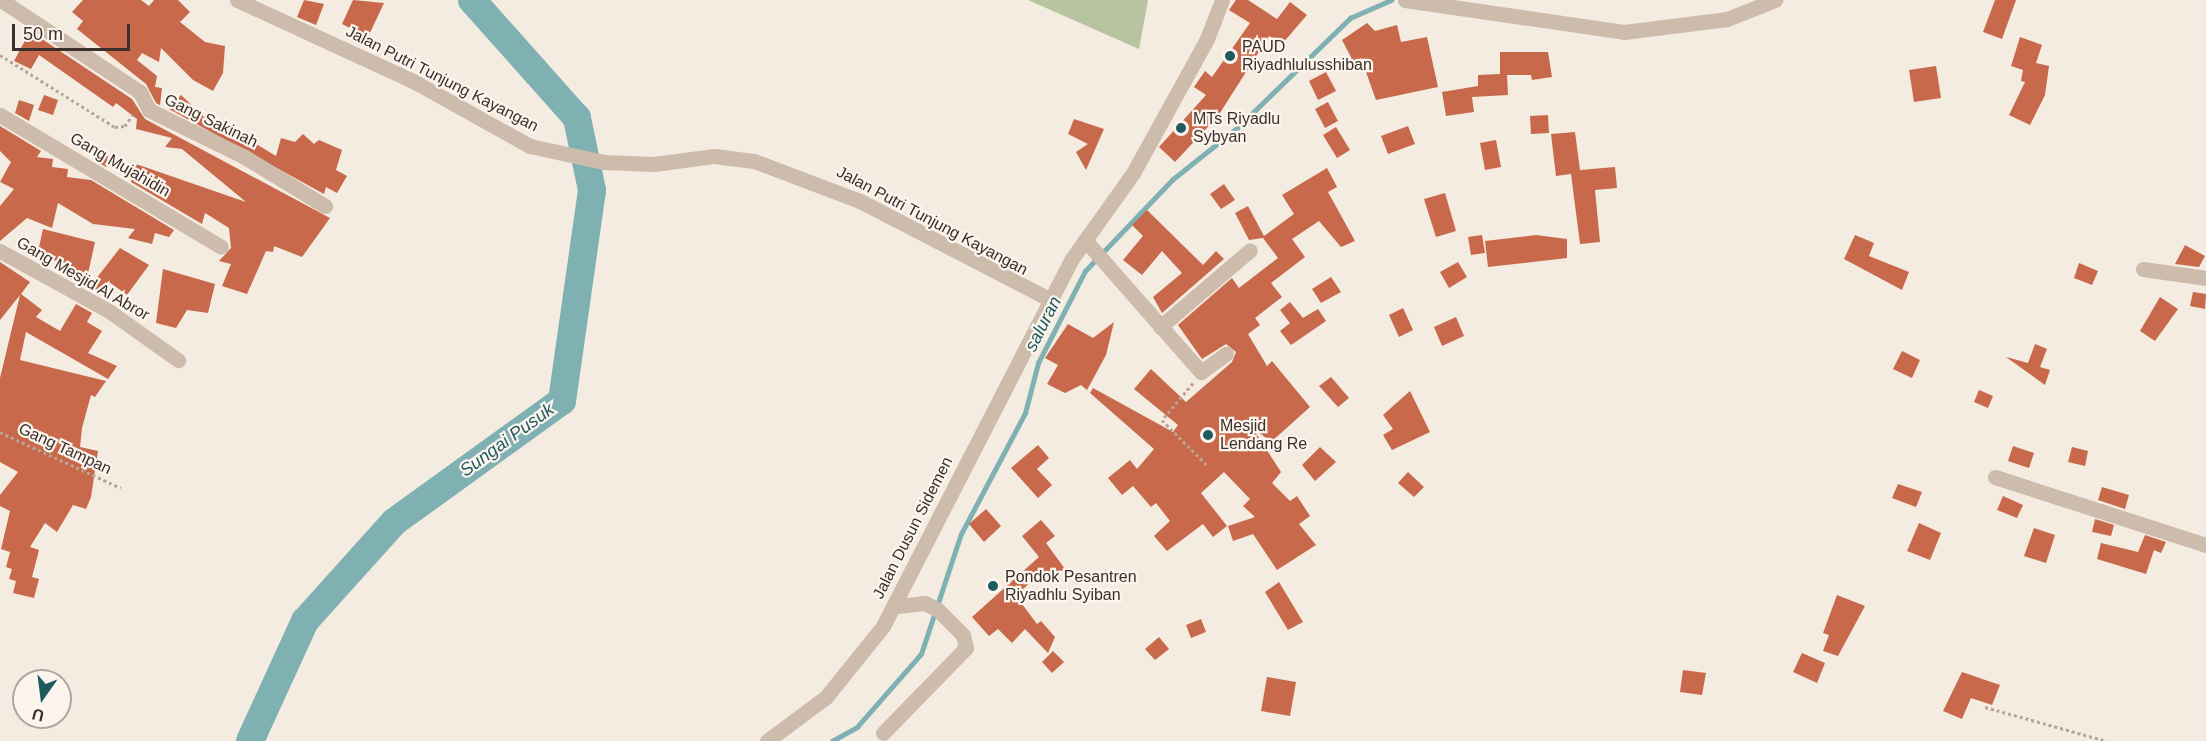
<!DOCTYPE html>
<html>
<head>
<meta charset="utf-8">
<style>
	body { margin:0 }
	#map { position:relative; width:2206px; height:741px; overflow:hidden; background:#f4ebe1; font-family:Arial,sans-serif }
	div>[style] { position:absolute }
	.green>* { inset:0; background:#b8c4a0 }
	.stream>* { height:4.5px; margin:-2.25px; padding:0 2.25px; transform-origin:2.25px; border-radius:2.25px; background:#7fb0b2 }
	.river>* { height:28px; margin:-14px; padding:0 14px; transform-origin:14px; border-radius:14px; background:#7fb0b2 }
	.building>* { inset:0; background:#c8694b }
	.path>* { height:3px; margin-top:-1.5px; transform-origin:0; background:repeating-linear-gradient(90deg,#b9a596 0 3px,transparent 0 6px) }
	.minor>* { height:15px; margin:-7.5px; padding:0 7.5px; transform-origin:7.5px; border-radius:7.5px; background:#cdbbac }
	.dots>* { width:16px; height:16px; translate:-50% -50%; box-sizing:border-box; border:3px solid #fbf5ee; border-radius:50% }
	span { translate:-50% -50%; white-space:nowrap; text-align:center; line-height:1.15; -webkit-text-stroke:4.5px #fbf5ee; paint-order:stroke }
	.poi-label { font-size:16px; color:#3b302b }
	.left { translate:0 -50%; text-align:left }
	.street-label { font-size:16px; color:#3b302b }
	.water-label { font-size:18px; color:#1f5a5e; font-style:italic }
	.north { position:absolute; left:12px; top:669px; width:60px; height:60px; box-sizing:border-box; background:#fbf5ee; border:2px solid #aea6a0; border-radius:50%; rotate:194deg; font-size:16px; font-weight:700; line-height:24px; text-align:center; color:#3b302b }
	.north::after { content:''; display:block; margin:auto; width:21px; height:27px; background:#1f5a5e; clip-path:polygon(50% 0,100% 100%,50% 72%,0 100%) }
	.scale { position:absolute; left:12px; top:24px; width:118px; height:27px; box-sizing:border-box; border:3px solid #3b302b; border-top:0; padding-left:8px; font-size:18px; line-height:21px; white-space:nowrap; color:#3b302b; -webkit-text-stroke:4px #fbf5ee; paint-order:stroke }
</style>
</head>
<body>
<div id="map">
	<div class="green">
		<div style="clip-path:polygon(1028px 0,1148px 0,1139px 49px)"></div>
	</div>
	<div class="stream">
		<div style="left:832px;top:741px;width:29px;rotate:-29deg"></div>
		<div style="left:857px;top:727px;width:97px;rotate:-48.8deg"></div>
		<div style="left:921px;top:654px;width:126px;rotate:-71.6deg"></div>
		<div style="left:961px;top:534px;width:137px;rotate:-62.1deg"></div>
		<div style="left:1025px;top:413px;width:52px;rotate:-75.4deg"></div>
		<div style="left:1038px;top:363px;width:103px;rotate:-62.9deg"></div>
		<div style="left:1085px;top:271px;width:127px;rotate:-46.3deg"></div>
		<div style="left:1173px;top:179px;width:82px;rotate:-38.6deg"></div>
		<div style="left:1237px;top:128px;width:158px;rotate:-44.2deg"></div>
		<div style="left:1350px;top:18px;width:45px;rotate:-23.7deg"></div>
	</div>
	<div class="river">
		<div style="left:250px;top:741px;width:132px;rotate:-65.4deg"></div>
		<div style="left:305px;top:621px;width:133px;rotate:-48deg"></div>
		<div style="left:394px;top:522px;width:207px;rotate:-35.8deg"></div>
		<div style="left:562px;top:401px;width:213px;rotate:-81.9deg"></div>
		<div style="left:592px;top:190px;width:74px;rotate:-101.8deg"></div>
		<div style="left:577px;top:118px;width:158px;rotate:-131.7deg"></div>
	</div>
	<div class="building">
		<div style="clip-path:polygon(83px 0,141px 0,149px 6px,154px 0,178px 0,190px 12px,180px 22px,205px 42px,225px 46px,223px 73px,213px 91px,193px 80px,161px 48px,159px 62px,142px 53px,137px 60px,157px 76px,155px 87px,162px 88px,160px 105px,156px 103px,146px 84px,77px 29px,83px 21px,72px 12px)"></div>
		<div style="clip-path:polygon(304px 0,324px 4px,316px 25px,297px 17px)"></div>
		<div style="clip-path:polygon(353px 0,384px 3px,368px 37px,342px 24px)"></div>
		<div style="clip-path:polygon(1236px 0,1248px 0,1277px 19px,1290px 2px,1307px 15px,1282px 44px,1269px 36px,1218px 116px,1175px 162px,1159px 147px,1206px 95px,1194px 87px,1205px 71px,1212px 77px,1250px 23px,1229px 10px)"></div>
		<div style="clip-path:polygon(1995px 0,2016px 0,2002px 39px,1983px 32px)"></div>
		<div style="clip-path:polygon(1367px 23px,1375px 31px,1397px 25px,1401px 42px,1427px 37px,1438px 87px,1376px 100px,1361px 58px,1354px 63px,1342px 40px)"></div>
		<div style="clip-path:polygon(30px 31px,132px 99px,145px 119px,330px 218px,302px 257px,274px 246px,273px 252px,266px 251px,247px 294px,222px 286px,231px 264px,219px 261px,231px 248px,229px 228px,205px 213px,202px 224px,131px 182px,136px 164px,246px 202px,182px 149px,165px 147px,172px 138px,136px 129px,137px 119px,116px 103px,113px 107px,39px 55px,31px 69px,14px 61px)"></div>
		<div style="clip-path:polygon(2020px 37px,2042px 45px,2036px 63px,2049px 66px,2045px 95px,2030px 125px,2009px 115px,2025px 82px,2021px 81px,2023px 70px,2011px 66px)"></div>
		<div style="clip-path:polygon(1500px 52px,1548px 52px,1552px 77px,1532px 80px,1531px 75px,1507px 75px,1508px 95px,1472px 97px,1474px 112px,1446px 116px,1442px 92px,1478px 86px,1478px 75px,1500px 74px)"></div>
		<div style="clip-path:polygon(1936px 66px,1941px 98px,1914px 102px,1909px 70px)"></div>
		<div style="clip-path:polygon(1326px 72px,1336px 91px,1318px 100px,1309px 81px)"></div>
		<div style="clip-path:polygon(44px 95px,58px 100px,53px 115px,38px 110px)"></div>
		<div style="clip-path:polygon(181px 95px,220px 132px,241px 135px,276px 156px,281px 138px,295px 142px,303px 134px,314px 144px,319px 140px,342px 150px,336px 170px,347px 176px,337px 193px,326px 187px,324px 194px,169px 109px)"></div>
		<div style="clip-path:polygon(19px 100px,34px 105px,29px 121px,15px 113px)"></div>
		<div style="clip-path:polygon(1328px 102px,1338px 121px,1325px 128px,1315px 109px)"></div>
		<div style="clip-path:polygon(1548px 115px,1549px 133px,1531px 134px,1530px 116px)"></div>
		<div style="clip-path:polygon(1074px 119px,1104px 129px,1086px 170px,1076px 152px,1088px 144px,1068px 134px)"></div>
		<div style="clip-path:polygon(0 126px,41px 151px,37px 157px,53px 159px,52px 167px,68px 169px,67px 177px,91px 180px,174px 230px,169px 237px,155px 233px,152px 244px,128px 238px,135px 229px,93px 224px,58px 203px,52px 228px,27px 218px,0 241px,0 206px,14px 189px,0 182px,11px 162px,0 151px)"></div>
		<div style="clip-path:polygon(1408px 126px,1415px 144px,1388px 154px,1381px 136px)"></div>
		<div style="clip-path:polygon(1336px 127px,1350px 150px,1337px 158px,1323px 135px)"></div>
		<div style="clip-path:polygon(1575px 132px,1580px 170px,1615px 167px,1617px 188px,1595px 190px,1600px 242px,1580px 244px,1571px 174px,1556px 176px,1551px 134px)"></div>
		<div style="clip-path:polygon(1496px 140px,1501px 167px,1485px 170px,1480px 143px)"></div>
		<div style="clip-path:polygon(95px 154px,108px 156px,106px 167px,94px 160px)"></div>
		<div style="clip-path:polygon(1327px 168px,1337px 187px,1328px 192px,1355px 241px,1341px 247px,1319px 221px,1292px 239px,1305px 257px,1271px 283px,1282px 297px,1255px 318px,1260px 325px,1248px 334px,1267px 366px,1272px 361px,1310px 407px,1271px 442px,1252px 427px,1281px 472px,1272px 483px,1290px 501px,1297px 496px,1310px 516px,1299px 524px,1316px 545px,1277px 570px,1253px 534px,1233px 541px,1228px 526px,1255px 517px,1243px 506px,1250px 499px,1224px 472px,1201px 493px,1227px 526px,1213px 537px,1203px 524px,1167px 551px,1154px 536px,1170px 521px,1156px 503px,1151px 507px,1133px 486px,1122px 495px,1108px 478px,1130px 460px,1137px 469px,1154px 449px,1090px 393px,1093px 388px,1173px 432px,1178px 425px,1134px 389px,1151px 369px,1186px 402px,1232px 362px,1236px 352px,1226px 344px,1202px 359px,1178px 325px,1232px 278px,1239px 288px,1278px 258px,1263px 238px,1249px 240px,1235px 213px,1248px 206px,1264px 236px,1294px 214px,1282px 195px)"></div>
		<div style="clip-path:polygon(1224px 184px,1235px 200px,1221px 209px,1210px 194px)"></div>
		<div style="clip-path:polygon(1445px 193px,1456px 231px,1436px 237px,1424px 199px)"></div>
		<div style="clip-path:polygon(1147px 210px,1203px 265px,1216px 251px,1224px 259px,1162px 313px,1153px 297px,1182px 273px,1162px 251px,1142px 275px,1123px 260px,1143px 236px,1132px 225px)"></div>
		<div style="clip-path:polygon(43px 229px,95px 242px,85px 287px,52px 268px,57px 261px,37px 256px)"></div>
		<div style="clip-path:polygon(1482px 235px,1485px 253px,1471px 255px,1468px 237px)"></div>
		<div style="clip-path:polygon(1536px 235px,1567px 239px,1567px 258px,1488px 267px,1485px 241px)"></div>
		<div style="clip-path:polygon(1855px 235px,1874px 243px,1869px 256px,1909px 272px,1902px 290px,1844px 259px)"></div>
		<div style="clip-path:polygon(2185px 245px,2205px 256px,2199px 267px,2175px 264px)"></div>
		<div style="clip-path:polygon(120px 248px,149px 265px,127px 295px,109px 282px,106px 290px,88px 289px)"></div>
		<div style="clip-path:polygon(0 262px,30px 282px,21px 294px,42px 310px,36px 317px,60px 331px,76px 304px,92px 313px,87px 322px,102px 331px,88px 353px,117px 366px,108px 379px,26px 332px,20px 360px,106px 381px,95px 397px,91px 395px,82px 428px,80px 447px,98px 451px,91px 497px,86px 509px,73px 505px,57px 532px,45px 523px,30px 547px,39px 550px,32px 577px,39px 579px,34px 598px,13px 593px,16px 581px,9px 579px,12px 569px,6px 567px,10px 552px,1px 549px,10px 511px,0 506px,0 495px,18px 472px,0 462px,0 378px,20px 295px,0 320px)"></div>
		<div style="clip-path:polygon(1458px 262px,1467px 277px,1449px 288px,1440px 272px)"></div>
		<div style="clip-path:polygon(2079px 263px,2098px 271px,2092px 285px,2074px 278px)"></div>
		<div style="clip-path:polygon(163px 269px,215px 284px,208px 313px,187px 310px,176px 328px,156px 323px)"></div>
		<div style="clip-path:polygon(1331px 277px,1341px 292px,1321px 303px,1312px 289px)"></div>
		<div style="clip-path:polygon(2193px 292px,2206px 294px,2205px 309px,2190px 306px)"></div>
		<div style="clip-path:polygon(2160px 297px,2178px 309px,2155px 341px,2140px 331px)"></div>
		<div style="clip-path:polygon(1290px 302px,1303px 318px,1318px 309px,1326px 321px,1291px 345px,1280px 331px,1290px 323px,1280px 310px)"></div>
		<div style="clip-path:polygon(1403px 308px,1413px 330px,1399px 337px,1389px 315px)"></div>
		<div style="clip-path:polygon(1456px 317px,1464px 336px,1442px 346px,1434px 327px)"></div>
		<div style="clip-path:polygon(1114px 322px,1106px 355px,1087px 390px,1081px 385px,1065px 393px,1047px 384px,1058px 365px,1045px 358px,1068px 324px,1093px 338px)"></div>
		<div style="clip-path:polygon(2035px 344px,2047px 349px,2040px 367px,2050px 370px,2045px 385px,2006px 357px,2028px 363px)"></div>
		<div style="clip-path:polygon(1902px 351px,1920px 360px,1912px 378px,1893px 369px)"></div>
		<div style="clip-path:polygon(1331px 377px,1349px 398px,1338px 407px,1319px 386px)"></div>
		<div style="clip-path:polygon(1979px 390px,1993px 396px,1988px 408px,1974px 402px)"></div>
		<div style="clip-path:polygon(1410px 391px,1430px 432px,1392px 450px,1383px 435px,1393px 429px,1383px 415px)"></div>
		<div style="clip-path:polygon(1038px 445px,1049px 458px,1037px 469px,1052px 485px,1038px 498px,1011px 468px)"></div>
		<div style="clip-path:polygon(2013px 446px,2034px 453px,2029px 468px,2008px 461px)"></div>
		<div style="clip-path:polygon(1320px 447px,1336px 462px,1315px 481px,1302px 465px)"></div>
		<div style="clip-path:polygon(2072px 447px,2088px 451px,2085px 466px,2068px 462px)"></div>
		<div style="clip-path:polygon(1408px 472px,1424px 487px,1414px 497px,1398px 483px)"></div>
		<div style="clip-path:polygon(1898px 484px,1922px 492px,1916px 507px,1892px 498px)"></div>
		<div style="clip-path:polygon(2102px 487px,2129px 495px,2125px 509px,2098px 500px)"></div>
		<div style="clip-path:polygon(2003px 496px,2023px 505px,2017px 518px,1997px 510px)"></div>
		<div style="clip-path:polygon(986px 509px,1001px 526px,984px 542px,969px 524px)"></div>
		<div style="clip-path:polygon(2095px 519px,2114px 525px,2111px 536px,2092px 532px)"></div>
		<div style="clip-path:polygon(1041px 520px,1055px 536px,1046px 543px,1065px 569px,1044px 584px,1037px 576px,1016px 596px,1037px 624px,1041px 621px,1055px 637px,1048px 653px,1025px 629px,1012px 643px,998px 629px,989px 636px,972px 617px,1039px 557px,1022px 536px)"></div>
		<div style="clip-path:polygon(1919px 523px,1941px 533px,1930px 560px,1907px 551px)"></div>
		<div style="clip-path:polygon(2034px 528px,2055px 535px,2046px 563px,2024px 556px)"></div>
		<div style="clip-path:polygon(2145px 535px,2166px 542px,2161px 553px,2154px 550px,2146px 574px,2097px 559px,2101px 543px,2138px 552px)"></div>
		<div style="clip-path:polygon(1279px 582px,1303px 622px,1288px 630px,1265px 592px)"></div>
		<div style="clip-path:polygon(1837px 595px,1865px 606px,1838px 656px,1823px 651px,1829px 635px,1823px 633px)"></div>
		<div style="clip-path:polygon(1201px 619px,1206px 632px,1191px 638px,1186px 625px)"></div>
		<div style="clip-path:polygon(1159px 637px,1169px 649px,1155px 660px,1145px 649px)"></div>
		<div style="clip-path:polygon(1053px 651px,1064px 662px,1052px 673px,1042px 662px)"></div>
		<div style="clip-path:polygon(1802px 653px,1825px 663px,1817px 683px,1793px 672px)"></div>
		<div style="clip-path:polygon(1683px 670px,1706px 673px,1702px 695px,1680px 692px)"></div>
		<div style="clip-path:polygon(1962px 672px,2000px 685px,1992px 705px,1971px 698px,1962px 719px,1943px 711px)"></div>
		<div style="clip-path:polygon(1267px 677px,1296px 682px,1290px 716px,1261px 711px)"></div>
	</div>
	<div class="path">
		<div style="left:0;top:55px;width:136px;rotate:32.1deg"></div>
		<div style="left:115px;top:127px;width:10px;rotate:-6deg"></div>
		<div style="left:125px;top:126px;width:14px;rotate:-56deg"></div>
		<div style="left:1193px;top:383px;width:48px;rotate:130deg"></div>
		<div style="left:1162px;top:420px;width:65px;rotate:45deg"></div>
		<div style="left:0;top:432px;width:133px;rotate:24.8deg"></div>
		<div style="left:1985px;top:707px;width:127px;rotate:15.6deg"></div>
	</div>
	<div class="minor">
		<div style="left:1px;top:0;width:167px;rotate:33.5deg"></div>
		<div style="left:140px;top:92px;width:20px;rotate:63deg"></div>
		<div style="left:149px;top:110px;width:105px;rotate:26.1deg"></div>
		<div style="left:243px;top:156px;width:96px;rotate:31.4deg"></div>
		<div style="left:237px;top:0;width:194px;rotate:24.7deg"></div>
		<div style="left:413px;top:81px;width:134px;rotate:29.1deg"></div>
		<div style="left:530px;top:146px;width:76px;rotate:12.2deg"></div>
		<div style="left:604px;top:162px;width:50px;rotate:2.3deg"></div>
		<div style="left:654px;top:164px;width:61px;rotate:-7.6deg"></div>
		<div style="left:714px;top:156px;width:40px;rotate:7.1deg"></div>
		<div style="left:754px;top:161px;width:113px;rotate:20.7deg"></div>
		<div style="left:860px;top:201px;width:215px;rotate:27.4deg"></div>
		<div style="left:1405px;top:0;width:221px;rotate:8.3deg"></div>
		<div style="left:1624px;top:32px;width:104px;rotate:-7.2deg"></div>
		<div style="left:1727px;top:19px;width:52px;rotate:-21.6deg"></div>
		<div style="left:0;top:115px;width:257px;rotate:30.8deg"></div>
		<div style="left:1085px;top:240px;width:176px;rotate:48.7deg"></div>
		<div style="left:1201px;top:372px;width:31px;rotate:-36deg"></div>
		<div style="left:0;top:251px;width:124px;rotate:28.8deg"></div>
		<div style="left:109px;top:311px;width:85px;rotate:35.4deg"></div>
		<div style="left:2143px;top:269px;width:64px;rotate:8.1deg"></div>
		<div style="left:1160px;top:327px;width:118px;rotate:-40.5deg"></div>
		<div style="left:1995px;top:477px;width:222px;rotate:17.9deg"></div>
		<div style="left:883px;top:733px;width:119px;rotate:-45.7deg"></div>
		<div style="left:966px;top:648px;width:13px;rotate:-103deg"></div>
		<div style="left:963px;top:635px;width:35px;rotate:-135deg"></div>
		<div style="left:938px;top:610px;width:15px;rotate:-152deg"></div>
		<div style="left:925px;top:603px;width:31px;rotate:174deg"></div>
		<div style="left:767px;top:741px;width:74px;rotate:-36.7deg"></div>
		<div style="left:826px;top:697px;width:91px;rotate:-51.2deg"></div>
		<div style="left:883px;top:626px;width:411px;rotate:-62.8deg"></div>
		<div style="left:1071px;top:260px;width:107px;rotate:-54.5deg"></div>
		<div style="left:1133px;top:173px;width:153px;rotate:-61.1deg"></div>
		<div style="left:1207px;top:39px;width:42px;rotate:-69deg"></div>
	</div>
	<div class="dots">
		<div style="left:1230px;top:56px;background:#1f5a5e"></div>
		<div style="left:1181px;top:128px;background:#1f5a5e"></div>
		<div style="left:1208px;top:435px;background:#1f5a5e"></div>
		<div style="left:993px;top:586px;background:#1f5a5e"></div>
	</div>
	<div class="poi-label">
		<span class="left" style="left:1242px;top:56px">PAUD<br>Riyadhlulusshiban</span>
		<span class="left" style="left:1193px;top:128px">MTs Riyadlu<br>Sybyan</span>
		<span class="left" style="left:1220px;top:435px">Mesjid<br>Lendang Re</span>
		<span class="left" style="left:1005px;top:586px">Pondok Pesantren<br>Riyadhlu Syiban</span>
	</div>
	<div class="street-label">
		<span style="left:442px;top:79px;rotate:27deg">Jalan Putri Tunjung Kayangan</span>
		<span style="left:211px;top:121px;rotate:26deg">Gang Sakinah</span>
		<span style="left:120px;top:165px;rotate:30deg">Gang Mujahidin</span>
		<span style="left:932px;top:221px;rotate:28deg">Jalan Putri Tunjung Kayangan</span>
		<span style="left:83px;top:279px;rotate:30deg">Gang Mesjid Al Abror</span>
		<span style="left:65px;top:449px;rotate:25deg">Gang Tampan</span>
		<span style="left:913px;top:528px;rotate:-63deg">Jalan Dusun Sidemen</span>
	</div>
	<div class="water-label">
		<span style="left:1043px;top:324px;rotate:-63deg">saluran</span>
		<span style="left:507px;top:440px;rotate:-36deg">Sungai Pusuk</span>
	</div>
	<div class="north">U</div>
	<div class="scale">50 m</div>
</div>
</body>
</html>
